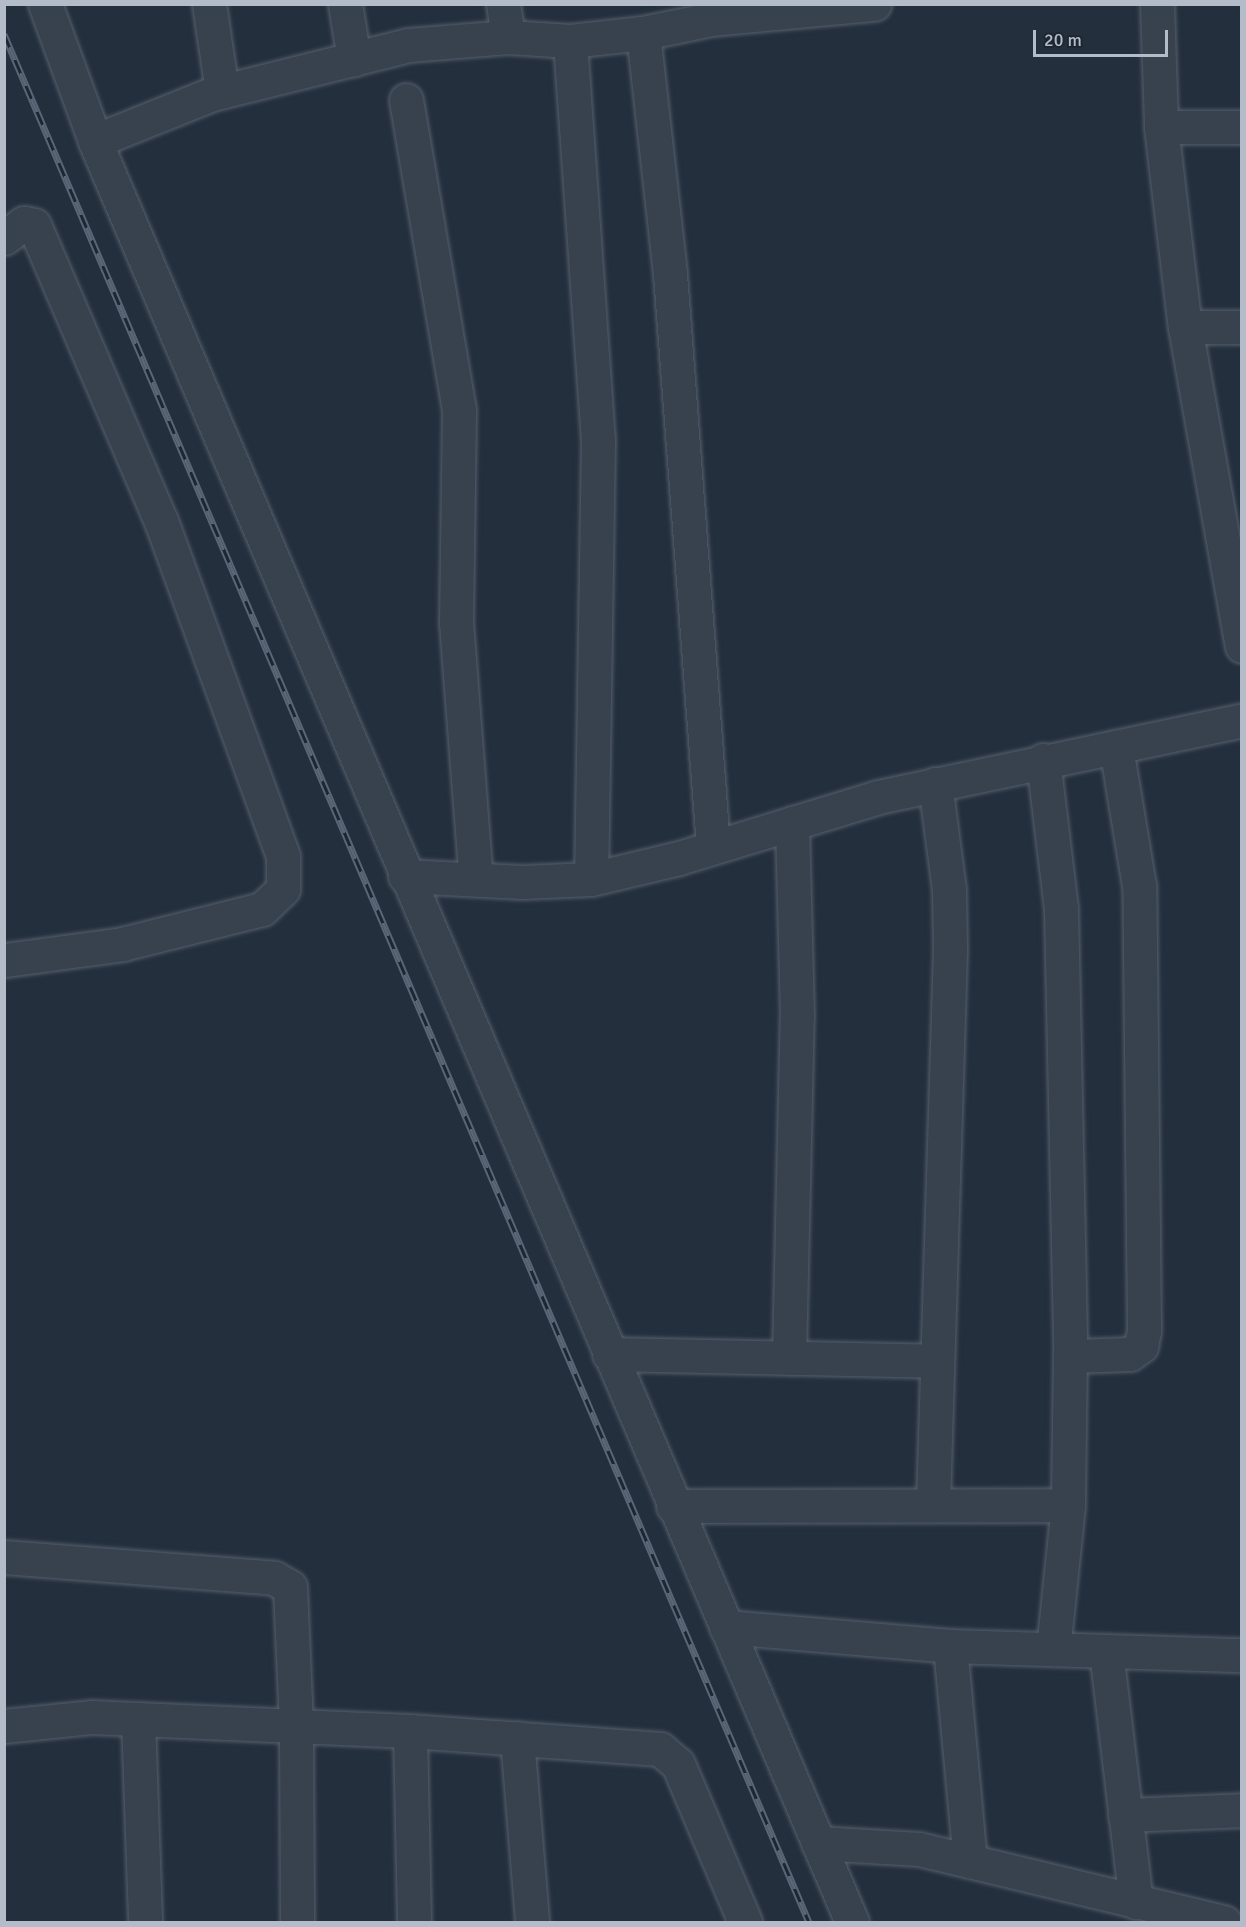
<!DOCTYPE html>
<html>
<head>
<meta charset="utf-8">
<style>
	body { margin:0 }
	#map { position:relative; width:1246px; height:1927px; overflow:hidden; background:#242f3e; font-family:Signika,sans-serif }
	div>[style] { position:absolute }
	.roads { filter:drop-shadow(0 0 2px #565f6c) drop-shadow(0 0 2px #565f6c) }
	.minor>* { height:33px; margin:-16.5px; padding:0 16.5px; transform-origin:16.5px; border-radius:16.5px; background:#38414e }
	.rail>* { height:7px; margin-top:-3.5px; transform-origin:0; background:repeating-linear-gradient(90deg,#1d2633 0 14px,#5a6575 0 28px); box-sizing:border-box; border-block:2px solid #5a6575 }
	span { translate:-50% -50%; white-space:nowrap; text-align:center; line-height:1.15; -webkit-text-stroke:5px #1d2633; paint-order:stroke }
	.frame { position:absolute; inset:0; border:6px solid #b4bcc9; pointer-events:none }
	.scale { position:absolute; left:1033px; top:30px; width:135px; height:27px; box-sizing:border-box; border:3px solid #b4bcc9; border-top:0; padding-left:8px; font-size:18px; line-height:21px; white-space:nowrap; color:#b4bcc9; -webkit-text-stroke:4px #1d2633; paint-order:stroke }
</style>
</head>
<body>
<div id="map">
	<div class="roads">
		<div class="minor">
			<div style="left:45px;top:4px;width:146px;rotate:69.9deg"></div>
			<div style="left:209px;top:4px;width:88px;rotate:81.5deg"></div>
			<div style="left:345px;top:4px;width:56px;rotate:80.7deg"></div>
			<div style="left:503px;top:4px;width:33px;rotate:81deg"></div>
			<div style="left:1157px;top:4px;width:123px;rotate:88.1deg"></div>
			<div style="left:1161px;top:127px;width:201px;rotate:83.2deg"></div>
			<div style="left:1185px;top:327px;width:324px;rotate:79.9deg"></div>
			<div style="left:643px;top:33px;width:243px;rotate:83.6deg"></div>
			<div style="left:670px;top:274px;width:574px;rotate:85.7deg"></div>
			<div style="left:570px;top:41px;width:399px;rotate:86deg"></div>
			<div style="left:598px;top:439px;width:440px;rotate:90.9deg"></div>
			<div style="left:406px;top:100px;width:314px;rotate:80.3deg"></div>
			<div style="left:459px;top:410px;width:212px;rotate:90.8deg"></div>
			<div style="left:456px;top:622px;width:258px;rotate:85.6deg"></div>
			<div style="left:1161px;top:127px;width:81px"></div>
			<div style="left:4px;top:238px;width:25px;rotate:-37deg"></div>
			<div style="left:24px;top:223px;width:10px;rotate:11deg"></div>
			<div style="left:34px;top:225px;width:322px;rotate:66.8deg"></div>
			<div style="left:161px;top:521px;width:357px;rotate:70deg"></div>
			<div style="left:283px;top:857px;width:32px;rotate:90deg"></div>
			<div style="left:283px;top:889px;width:29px;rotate:136deg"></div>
			<div style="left:262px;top:909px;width:143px;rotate:165.9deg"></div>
			<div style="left:123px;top:944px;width:120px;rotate:172.3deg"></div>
			<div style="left:1185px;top:327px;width:57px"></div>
			<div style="left:1043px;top:760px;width:149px;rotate:83.1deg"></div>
			<div style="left:1061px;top:908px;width:448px;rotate:88.8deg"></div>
			<div style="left:1070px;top:1356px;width:149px;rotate:90.8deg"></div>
			<div style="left:1068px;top:1505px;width:145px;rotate:95.9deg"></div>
			<div style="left:405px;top:876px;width:117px;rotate:2.9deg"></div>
			<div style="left:522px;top:882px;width:69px;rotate:-2.5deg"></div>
			<div style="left:591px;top:879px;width:90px;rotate:-13.4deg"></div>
			<div style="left:679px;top:858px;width:208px;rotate:-17deg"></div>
			<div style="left:878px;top:797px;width:372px;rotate:-11.9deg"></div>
			<div style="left:609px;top:1354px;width:326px;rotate:1.2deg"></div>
			<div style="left:1070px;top:1356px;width:60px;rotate:-1.9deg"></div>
			<div style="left:1130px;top:1354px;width:14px;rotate:-36deg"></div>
			<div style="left:1141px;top:1346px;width:15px;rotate:-79deg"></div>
			<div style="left:1144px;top:1331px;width:445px;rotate:-90.6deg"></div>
			<div style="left:1139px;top:886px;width:141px;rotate:-99.4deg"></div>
			<div style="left:789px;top:1358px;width:342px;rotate:-88.7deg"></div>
			<div style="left:797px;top:1016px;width:193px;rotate:-91.5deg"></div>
			<div style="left:933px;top:1503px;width:554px;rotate:-88.24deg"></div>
			<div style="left:950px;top:949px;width:59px;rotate:-91deg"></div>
			<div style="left:949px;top:890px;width:107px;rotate:-97.5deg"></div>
			<div style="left:673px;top:1506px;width:395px;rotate:-0.1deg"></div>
			<div style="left:4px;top:1557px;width:271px;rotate:4.4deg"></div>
			<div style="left:274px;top:1578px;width:18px;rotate:29deg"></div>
			<div style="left:290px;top:1587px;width:139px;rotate:87.5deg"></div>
			<div style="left:296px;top:1726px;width:196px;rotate:89.7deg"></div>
			<div style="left:726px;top:1627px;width:225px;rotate:4.8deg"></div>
			<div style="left:950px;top:1646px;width:292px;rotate:1.8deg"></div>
			<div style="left:950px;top:1646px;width:216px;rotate:84.7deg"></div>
			<div style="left:1106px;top:1651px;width:253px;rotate:83.2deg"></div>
			<div style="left:138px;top:1719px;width:203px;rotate:88deg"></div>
			<div style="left:4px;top:1726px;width:87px;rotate:-5.9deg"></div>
			<div style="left:91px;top:1717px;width:319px;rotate:2.5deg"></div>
			<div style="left:410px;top:1731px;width:251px;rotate:4.1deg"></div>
			<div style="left:660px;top:1749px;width:23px;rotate:40deg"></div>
			<div style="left:678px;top:1764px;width:172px;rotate:67deg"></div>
			<div style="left:410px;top:1731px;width:191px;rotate:88.8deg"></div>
			<div style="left:517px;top:1738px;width:185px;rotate:85.3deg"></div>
			<div style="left:1125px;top:1815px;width:117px;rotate:-2.4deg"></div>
			<div style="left:818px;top:1843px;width:101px;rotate:3.4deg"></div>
			<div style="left:919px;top:1849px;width:314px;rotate:13.5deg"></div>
			<div style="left:852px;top:1922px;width:1935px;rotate:-113.03deg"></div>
			<div style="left:95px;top:141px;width:126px;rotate:-21.9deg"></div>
			<div style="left:212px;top:94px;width:202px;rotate:-14deg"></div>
			<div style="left:408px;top:45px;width:100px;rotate:-4.6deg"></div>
			<div style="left:508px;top:37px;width:62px;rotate:3.7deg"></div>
			<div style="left:570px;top:41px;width:73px;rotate:-6.3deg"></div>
			<div style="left:643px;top:33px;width:69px;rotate:-11.6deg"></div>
			<div style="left:711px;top:19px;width:164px;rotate:-5.3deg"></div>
		</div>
	</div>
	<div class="rail">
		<div style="left:4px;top:34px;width:2052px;rotate:66.91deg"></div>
	</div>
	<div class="frame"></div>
	<div class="scale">20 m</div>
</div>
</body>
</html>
